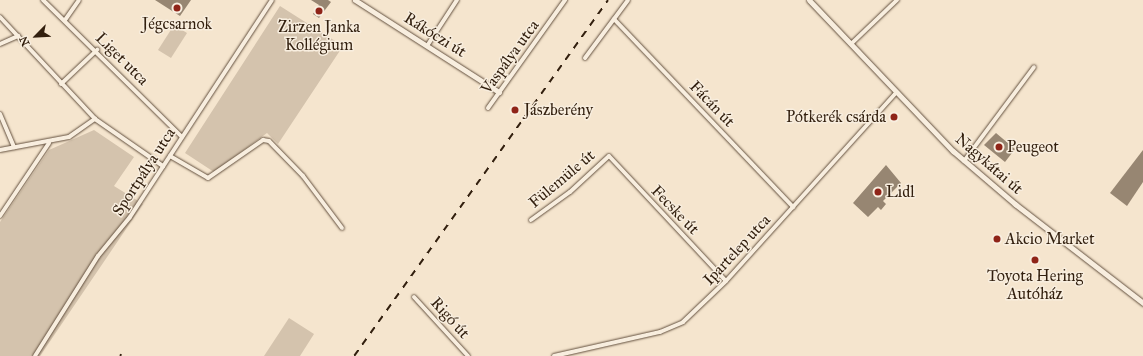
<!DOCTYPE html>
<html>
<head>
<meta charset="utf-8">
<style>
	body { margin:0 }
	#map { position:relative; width:1143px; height:356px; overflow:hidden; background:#f5e5ce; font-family:"IM FELL Great Primer",serif }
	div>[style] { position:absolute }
	.green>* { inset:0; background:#d4c3ad }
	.building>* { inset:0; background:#978672 }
	.roads { filter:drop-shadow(0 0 1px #63503e) drop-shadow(0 0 1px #63503e) }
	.minor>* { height:4px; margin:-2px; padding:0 2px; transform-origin:2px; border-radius:2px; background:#f8eedf }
	.tertiary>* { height:5px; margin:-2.5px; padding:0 2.5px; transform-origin:2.5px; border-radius:2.5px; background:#f8eedf }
	.rail>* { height:1.5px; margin-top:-0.75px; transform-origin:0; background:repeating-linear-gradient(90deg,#321f0e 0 7px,transparent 0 14px) }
	.dots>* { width:11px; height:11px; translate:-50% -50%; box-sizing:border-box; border:2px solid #f8eedf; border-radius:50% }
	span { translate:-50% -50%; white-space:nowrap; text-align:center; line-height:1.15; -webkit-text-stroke:3px #f8eedf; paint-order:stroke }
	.poi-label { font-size:16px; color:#321f0e }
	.left { translate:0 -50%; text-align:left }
	.right { translate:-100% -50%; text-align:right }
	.street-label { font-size:16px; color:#321f0e }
	.north { position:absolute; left:16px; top:16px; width:40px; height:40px; -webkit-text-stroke:3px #f8eedf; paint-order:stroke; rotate:246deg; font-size:11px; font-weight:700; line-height:16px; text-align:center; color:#321f0e }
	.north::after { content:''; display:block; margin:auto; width:14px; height:18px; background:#321f0e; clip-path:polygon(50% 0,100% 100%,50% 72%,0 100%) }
</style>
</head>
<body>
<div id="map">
	<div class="green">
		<div style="clip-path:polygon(280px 6px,343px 46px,278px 144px,267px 133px,214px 172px,185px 153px)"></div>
		<div style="clip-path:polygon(174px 25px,187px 33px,171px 58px,158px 50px)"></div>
		<div style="clip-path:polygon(94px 130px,134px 157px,114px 186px,143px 204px,40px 356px,0 356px,0 222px,49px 150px)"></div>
		<div style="clip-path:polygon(289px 318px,314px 334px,300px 356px,264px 356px)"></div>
	</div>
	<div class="building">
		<div style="clip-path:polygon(155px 0,191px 0,180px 16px)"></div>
		<div style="clip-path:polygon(311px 0,328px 0,331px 2px,319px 18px,313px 14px,319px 5px)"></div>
		<div style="clip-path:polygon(996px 133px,1015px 149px,1005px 162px,984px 145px)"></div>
		<div style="clip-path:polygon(1143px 150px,1143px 182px,1127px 206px,1110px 193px)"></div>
		<div style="clip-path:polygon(886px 165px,901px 183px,883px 201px,886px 204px,881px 210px,878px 207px,868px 217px,853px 203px)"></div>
	</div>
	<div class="roads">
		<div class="minor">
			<div style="left:43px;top:0;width:195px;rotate:44.6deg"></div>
			<div style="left:0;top:17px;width:139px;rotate:47deg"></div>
			<div style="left:95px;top:119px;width:83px;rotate:34.7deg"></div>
			<div style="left:614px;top:19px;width:260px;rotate:46.4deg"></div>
			<div style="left:65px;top:20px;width:24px;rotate:-55deg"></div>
			<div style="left:0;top:44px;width:20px;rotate:-24deg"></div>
			<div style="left:851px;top:44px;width:64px;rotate:-43.7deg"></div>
			<div style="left:427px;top:46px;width:55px;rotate:-56.9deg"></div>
			<div style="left:585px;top:58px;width:72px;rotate:-53.4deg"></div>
			<div style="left:61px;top:84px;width:50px;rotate:-43.4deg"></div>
			<div style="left:488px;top:108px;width:133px;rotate:-54.5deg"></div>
			<div style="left:0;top:114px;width:36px;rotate:67deg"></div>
			<div style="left:0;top:150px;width:70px;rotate:-10.7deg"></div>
			<div style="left:69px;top:137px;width:32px;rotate:-35deg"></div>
			<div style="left:170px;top:156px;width:44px;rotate:30.1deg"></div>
			<div style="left:208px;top:178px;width:67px;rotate:-34.6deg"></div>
			<div style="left:263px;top:140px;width:6px;rotate:9deg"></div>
			<div style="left:269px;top:141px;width:49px;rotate:45.8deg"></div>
			<div style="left:303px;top:176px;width:65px;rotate:53.1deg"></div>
			<div style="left:964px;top:161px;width:117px;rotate:-53.3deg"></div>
			<div style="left:0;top:216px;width:88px;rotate:-56.1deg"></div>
			<div style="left:531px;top:220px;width:48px;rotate:-35.7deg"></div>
			<div style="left:570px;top:192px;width:53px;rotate:-42.7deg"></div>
			<div style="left:609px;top:156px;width:171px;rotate:46.9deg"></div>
			<div style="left:414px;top:297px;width:80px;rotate:47.5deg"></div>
			<div style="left:35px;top:356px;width:118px;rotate:-57.8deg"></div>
			<div style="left:98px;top:256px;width:50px;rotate:-50.6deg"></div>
			<div style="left:130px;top:217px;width:259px;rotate:-56.8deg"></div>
			<div style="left:554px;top:356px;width:109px;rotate:-12.8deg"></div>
			<div style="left:660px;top:332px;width:25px;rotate:-23deg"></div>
			<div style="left:683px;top:322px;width:59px;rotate:-43.6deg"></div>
			<div style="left:726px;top:281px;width:253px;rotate:-47.9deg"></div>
		</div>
		<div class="tertiary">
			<div style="left:355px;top:0;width:171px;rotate:32.6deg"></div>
			<div style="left:809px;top:0;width:209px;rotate:46.4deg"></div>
			<div style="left:953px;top:151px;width:82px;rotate:40.5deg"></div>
			<div style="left:1015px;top:204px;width:162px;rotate:37.7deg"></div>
		</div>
	</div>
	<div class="rail">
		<div style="left:120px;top:356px;width:2px;rotate:-63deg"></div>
		<div style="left:354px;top:356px;width:437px;rotate:-54.5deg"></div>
	</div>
	<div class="dots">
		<div style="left:177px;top:8px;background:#8f2418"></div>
		<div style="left:319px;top:11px;background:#8f2418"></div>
		<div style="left:515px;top:110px;background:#8f2418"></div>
		<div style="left:894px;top:117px;background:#8f2418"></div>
		<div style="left:999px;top:147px;background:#8f2418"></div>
		<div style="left:878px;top:192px;background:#8f2418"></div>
		<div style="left:997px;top:239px;background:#8f2418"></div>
		<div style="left:1035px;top:260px;background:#8f2418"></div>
	</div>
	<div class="poi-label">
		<span style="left:177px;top:24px">Jégcsarnok</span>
		<span style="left:319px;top:36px">Zirzen Janka<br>Kollégium</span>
		<span class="left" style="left:524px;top:110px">Jászberény</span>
		<span class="right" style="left:886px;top:117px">Pótkerék csárda</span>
		<span class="left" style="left:1007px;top:147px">Peugeot</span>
		<span class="left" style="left:886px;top:192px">Lidl</span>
		<span class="left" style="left:1005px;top:239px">Akcio Market</span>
		<span style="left:1035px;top:285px">Toyota Hering<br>Autóház</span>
	</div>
	<div class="street-label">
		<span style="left:435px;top:35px;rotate:32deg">Rákóczi út</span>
		<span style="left:510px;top:57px;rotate:-54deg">Vaspálya utca</span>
		<span style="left:122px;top:59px;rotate:45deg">Liget utca</span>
		<span style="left:712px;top:104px;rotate:46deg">Fácán út</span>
		<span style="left:989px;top:164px;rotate:41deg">Nagykátai út</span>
		<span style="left:144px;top:172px;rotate:-57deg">Sportpálya utca</span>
		<span style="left:562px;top:179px;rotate:-40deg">Fülemüle út</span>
		<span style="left:675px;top:210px;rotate:46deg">Fecske út</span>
		<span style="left:737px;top:250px;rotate:-47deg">Ipartelep utca</span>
		<span style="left:450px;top:318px;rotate:48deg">Rigó út</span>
	</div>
	<div class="north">N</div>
</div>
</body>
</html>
